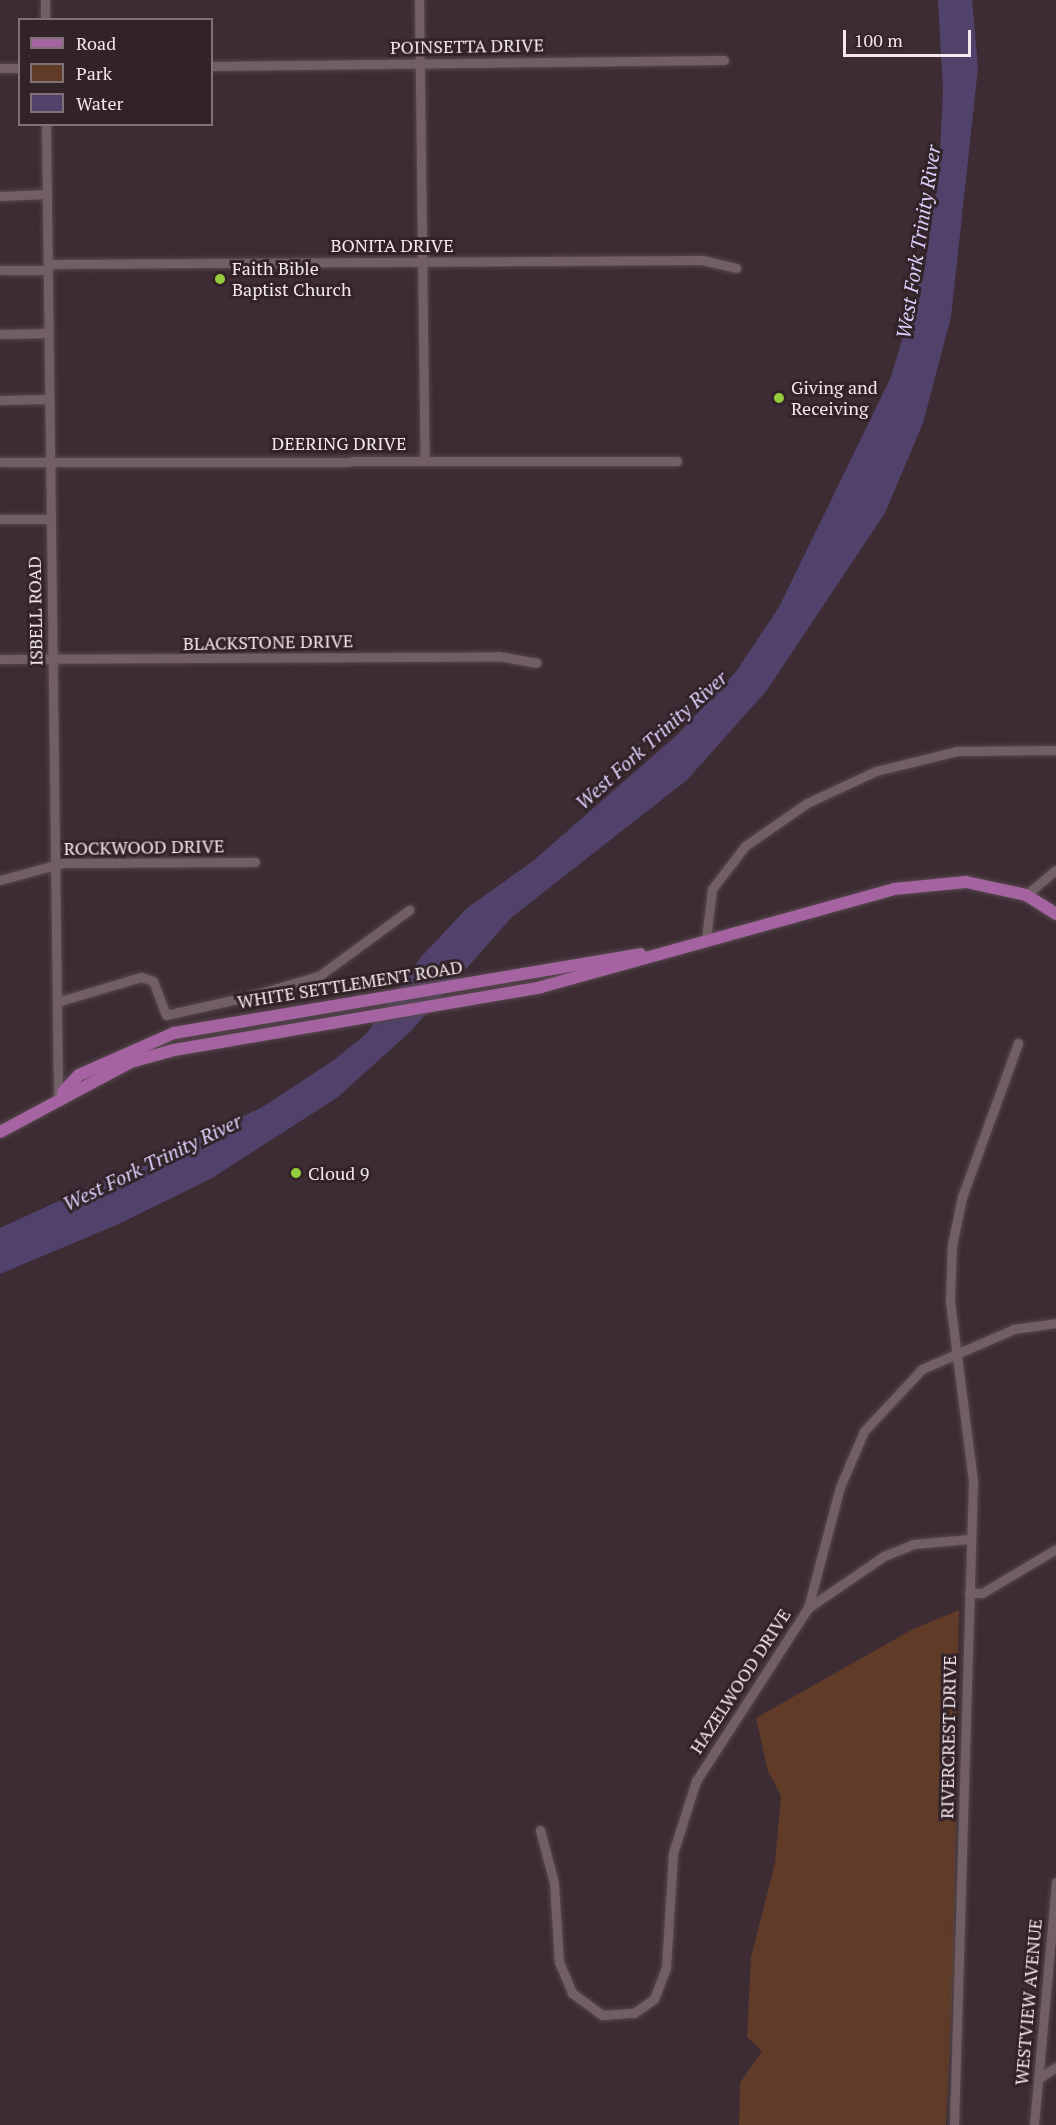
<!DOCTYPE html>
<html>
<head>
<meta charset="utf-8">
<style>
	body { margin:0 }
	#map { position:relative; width:1056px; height:2125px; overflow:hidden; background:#3d2c33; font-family:"PT Serif",serif }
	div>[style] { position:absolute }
	.green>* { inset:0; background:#5f3b28 }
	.water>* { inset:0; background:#51426c }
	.roads { filter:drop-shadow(0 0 2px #55484d) drop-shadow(0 0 2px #55484d) }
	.minor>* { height:9px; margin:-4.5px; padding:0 4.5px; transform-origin:4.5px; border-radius:4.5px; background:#725f66 }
	.major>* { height:12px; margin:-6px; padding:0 6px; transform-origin:6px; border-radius:6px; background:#a564a1 }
	.dots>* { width:16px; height:16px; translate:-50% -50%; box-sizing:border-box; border:3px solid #322329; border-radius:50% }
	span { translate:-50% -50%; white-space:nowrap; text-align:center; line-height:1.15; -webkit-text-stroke:6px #322329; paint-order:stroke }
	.street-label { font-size:18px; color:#f3e8ec }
	.poi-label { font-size:18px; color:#f3e8ec }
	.left { translate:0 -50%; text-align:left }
	.water-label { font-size:20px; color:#dccefa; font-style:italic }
	.legend { position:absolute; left:18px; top:18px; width:195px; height:108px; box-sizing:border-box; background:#322329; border:2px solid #7f7277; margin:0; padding:8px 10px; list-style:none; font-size:18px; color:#f3e8ec }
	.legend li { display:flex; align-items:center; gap:12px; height:30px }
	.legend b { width:30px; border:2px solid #7f7277 }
	.scale { position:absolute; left:843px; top:30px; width:128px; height:27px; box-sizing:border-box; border:3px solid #f3e8ec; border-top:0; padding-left:8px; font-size:18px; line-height:21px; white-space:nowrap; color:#f3e8ec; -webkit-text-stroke:4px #322329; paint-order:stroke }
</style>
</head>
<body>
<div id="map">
	<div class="green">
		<div style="clip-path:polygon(959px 1610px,954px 1961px,946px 2125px,739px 2125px,740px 2083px,762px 2051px,747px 2037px,751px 1957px,775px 1863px,781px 1796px,768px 1771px,756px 1718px,913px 1629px)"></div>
	</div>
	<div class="water">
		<div style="clip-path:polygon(938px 0,972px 0,978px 68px,951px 317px,923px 423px,885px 513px,767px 690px,687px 780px,512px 917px,411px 1031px,338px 1097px,212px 1178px,121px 1223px,0 1274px,0 1228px,261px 1108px,334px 1060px,366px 1034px,421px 957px,467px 908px,533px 861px,677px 735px,735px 673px,779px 607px,891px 377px,926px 257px,939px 172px,943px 91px)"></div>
	</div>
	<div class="roads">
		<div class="minor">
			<div style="left:45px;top:0;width:20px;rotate:90deg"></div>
			<div style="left:419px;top:0;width:459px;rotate:89.3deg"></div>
			<div style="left:212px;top:66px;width:512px;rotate:-0.67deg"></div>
			<div style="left:0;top:68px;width:20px"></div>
			<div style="left:46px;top:124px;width:973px;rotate:89.29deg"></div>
			<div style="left:0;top:196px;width:47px;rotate:-2.4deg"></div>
			<div style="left:48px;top:264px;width:654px;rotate:-0.35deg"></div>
			<div style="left:702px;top:260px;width:35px;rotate:13deg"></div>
			<div style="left:0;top:270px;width:48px"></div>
			<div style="left:0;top:334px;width:49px;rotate:-1.2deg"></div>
			<div style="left:0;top:400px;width:49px;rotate:-1.2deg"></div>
			<div style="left:0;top:462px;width:677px;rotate:-0.08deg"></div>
			<div style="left:0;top:519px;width:51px"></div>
			<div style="left:0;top:659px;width:498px;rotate:-0.3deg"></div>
			<div style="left:498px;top:656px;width:39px;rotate:10deg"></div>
			<div style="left:0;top:880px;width:64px;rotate:-15.3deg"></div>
			<div style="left:62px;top:863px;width:193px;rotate:-0.3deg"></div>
			<div style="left:1026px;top:895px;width:39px;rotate:-40deg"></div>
			<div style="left:706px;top:939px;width:50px;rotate:-83.2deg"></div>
			<div style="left:712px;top:889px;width:54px;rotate:-52.5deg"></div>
			<div style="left:745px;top:846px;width:75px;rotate:-34.7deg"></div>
			<div style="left:807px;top:803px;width:76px;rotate:-24.9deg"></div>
			<div style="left:876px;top:771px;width:83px;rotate:-13.9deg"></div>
			<div style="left:957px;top:751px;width:99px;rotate:-0.6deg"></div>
			<div style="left:57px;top:1002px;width:88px;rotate:-16.6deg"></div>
			<div style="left:141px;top:977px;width:13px;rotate:18deg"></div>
			<div style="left:153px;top:981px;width:36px;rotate:69deg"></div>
			<div style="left:166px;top:1015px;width:86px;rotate:-12.7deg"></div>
			<div style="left:250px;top:996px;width:72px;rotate:-16.2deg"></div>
			<div style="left:319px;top:976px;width:112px;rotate:-36.3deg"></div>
			<div style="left:969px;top:1593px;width:13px"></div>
			<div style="left:982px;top:1593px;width:86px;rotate:-30.7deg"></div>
			<div style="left:808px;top:1608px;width:92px;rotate:-34.4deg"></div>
			<div style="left:884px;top:1556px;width:32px;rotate:-22deg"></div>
			<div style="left:914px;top:1544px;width:55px;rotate:-5.2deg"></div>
			<div style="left:540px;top:1830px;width:55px;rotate:75.2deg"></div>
			<div style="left:554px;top:1883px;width:79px;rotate:86.4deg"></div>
			<div style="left:559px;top:1962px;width:34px;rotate:67deg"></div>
			<div style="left:572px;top:1993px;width:37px;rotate:36deg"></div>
			<div style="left:602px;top:2015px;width:32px;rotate:-4deg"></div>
			<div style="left:634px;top:2013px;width:24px;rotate:-35deg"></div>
			<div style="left:654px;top:1999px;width:33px;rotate:-69deg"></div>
			<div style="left:666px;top:1968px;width:115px;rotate:-86.5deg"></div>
			<div style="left:673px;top:1853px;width:76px;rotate:-72.3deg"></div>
			<div style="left:696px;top:1781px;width:206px;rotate:-57.1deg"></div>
			<div style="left:808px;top:1608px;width:125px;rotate:-75.2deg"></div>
			<div style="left:840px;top:1487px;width:61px;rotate:-66.8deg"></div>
			<div style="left:864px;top:1431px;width:85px;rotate:-46.9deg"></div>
			<div style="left:922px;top:1369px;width:100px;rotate:-23.5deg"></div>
			<div style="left:1014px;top:1329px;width:42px;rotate:-8.1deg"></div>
			<div style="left:1038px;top:2079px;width:22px;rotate:-34deg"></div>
			<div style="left:954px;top:2125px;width:644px;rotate:-88.31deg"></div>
			<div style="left:973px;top:1481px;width:181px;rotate:-97.3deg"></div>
			<div style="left:950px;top:1301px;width:56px;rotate:-88deg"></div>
			<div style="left:952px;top:1245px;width:49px;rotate:-78.2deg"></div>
			<div style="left:962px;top:1197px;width:164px;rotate:-70deg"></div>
			<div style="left:1034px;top:2125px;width:244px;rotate:-84.8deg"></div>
		</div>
		<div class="major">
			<div style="left:63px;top:1092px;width:23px;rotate:-47deg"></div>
			<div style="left:79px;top:1075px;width:104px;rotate:-23.9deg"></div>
			<div style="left:174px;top:1033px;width:473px;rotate:-9.6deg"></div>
			<div style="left:0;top:1132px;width:149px;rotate:-28.1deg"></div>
			<div style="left:131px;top:1062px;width:45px;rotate:-15.6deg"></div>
			<div style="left:174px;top:1050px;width:372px;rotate:-9.7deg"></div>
			<div style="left:541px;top:987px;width:366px;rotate:-15.5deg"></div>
			<div style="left:894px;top:889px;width:72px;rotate:-5.6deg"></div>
			<div style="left:966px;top:882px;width:61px;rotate:12.2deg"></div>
			<div style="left:1026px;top:895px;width:36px;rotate:32deg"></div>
		</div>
	</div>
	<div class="dots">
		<div style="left:220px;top:279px;background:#94cc3c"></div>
		<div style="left:779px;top:398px;background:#94cc3c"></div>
		<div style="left:296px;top:1173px;background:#94cc3c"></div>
	</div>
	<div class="street-label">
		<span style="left:467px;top:46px;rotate:-1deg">POINSETTA DRIVE</span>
		<span style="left:392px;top:245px">BONITA DRIVE</span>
		<span style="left:339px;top:443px">DEERING DRIVE</span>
		<span style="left:35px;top:611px;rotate:-91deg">ISBELL ROAD</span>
		<span style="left:268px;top:642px;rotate:-1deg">BLACKSTONE DRIVE</span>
		<span style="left:144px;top:847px;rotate:-1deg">ROCKWOOD DRIVE</span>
		<span style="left:350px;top:984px;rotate:-9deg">WHITE SETTLEMENT ROAD</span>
		<span style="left:740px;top:1681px;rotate:-57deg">HAZELWOOD DRIVE</span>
		<span style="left:948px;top:1737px;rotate:-89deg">RIVERCREST DRIVE</span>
		<span style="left:1028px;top:2002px;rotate:-85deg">WESTVIEW AVENUE</span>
	</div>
	<div class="poi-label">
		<span class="left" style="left:232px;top:279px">Faith Bible<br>Baptist Church</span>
		<span class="left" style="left:791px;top:398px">Giving and<br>Receiving</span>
		<span class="left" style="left:308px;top:1173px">Cloud 9</span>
	</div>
	<div class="water-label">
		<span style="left:918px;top:242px;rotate:-81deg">West Fork Trinity River</span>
		<span style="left:651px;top:740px;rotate:-42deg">West Fork Trinity River</span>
		<span style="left:152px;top:1162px;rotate:-26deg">West Fork Trinity River</span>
	</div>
	<ul class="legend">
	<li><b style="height:8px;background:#a564a1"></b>Road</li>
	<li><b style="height:16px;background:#5f3b28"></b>Park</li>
	<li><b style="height:16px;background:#51426c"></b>Water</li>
	</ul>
	<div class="scale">100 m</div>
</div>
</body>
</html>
